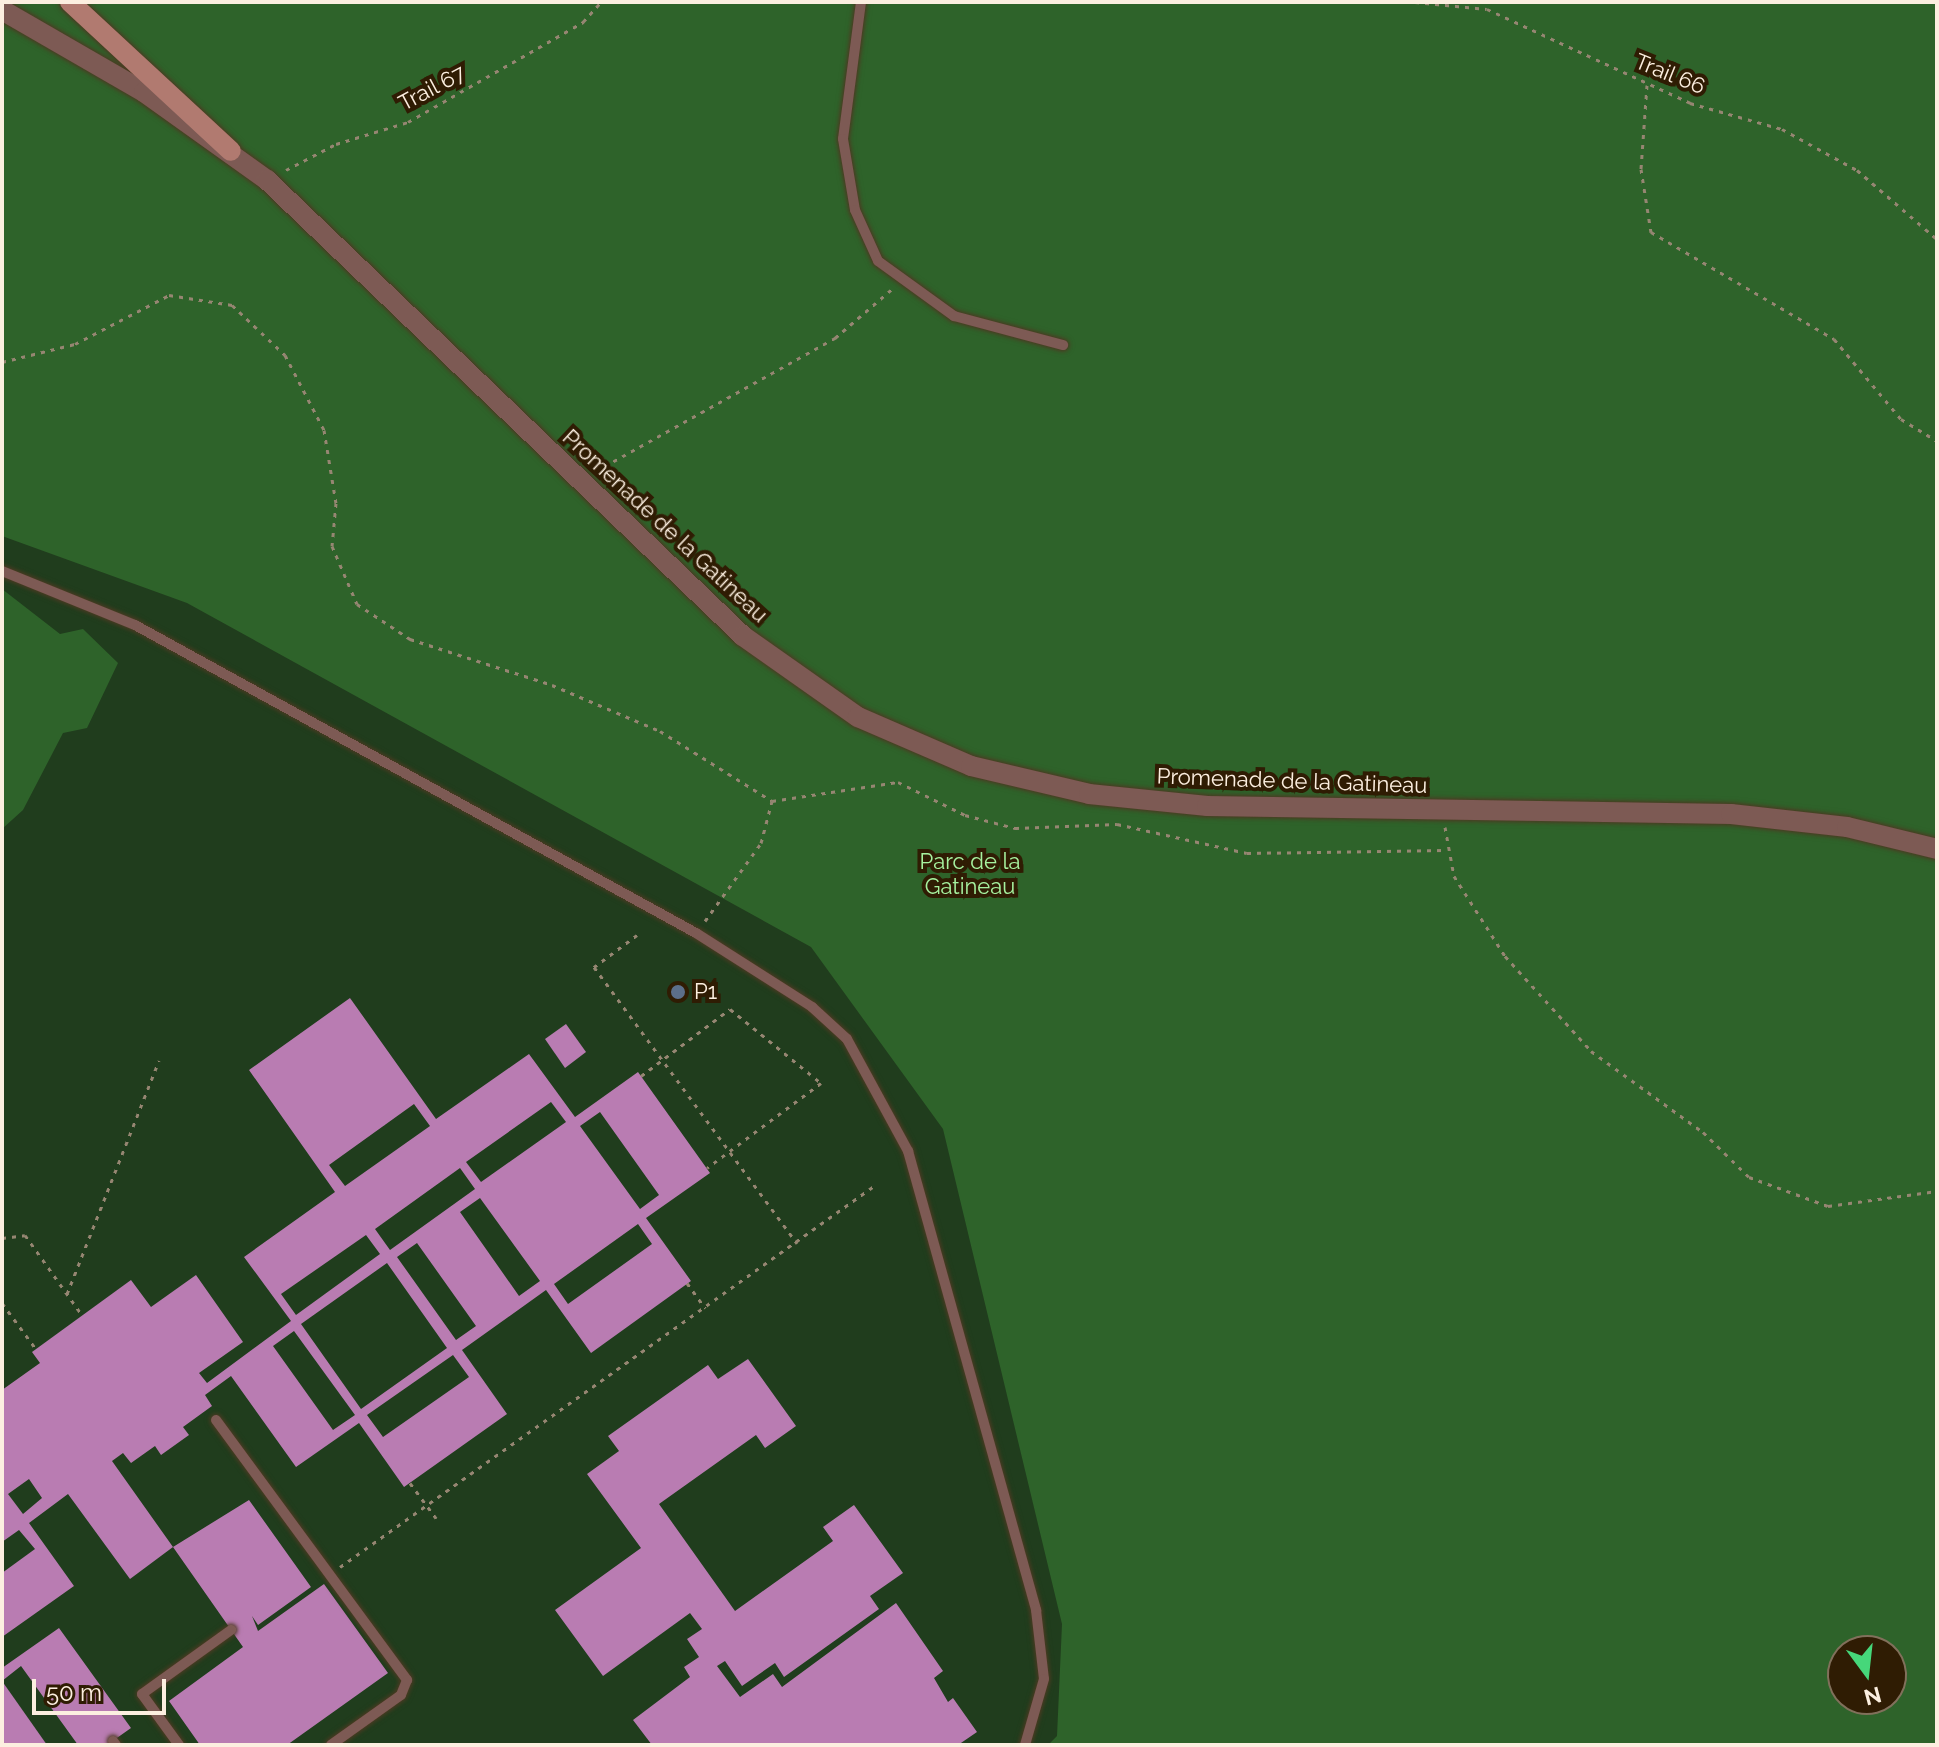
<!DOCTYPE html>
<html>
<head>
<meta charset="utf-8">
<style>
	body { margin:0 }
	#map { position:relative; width:1939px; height:1747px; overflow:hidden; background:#2f1c03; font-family:Raleway,sans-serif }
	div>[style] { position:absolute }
	.green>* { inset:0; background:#203d1d }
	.forest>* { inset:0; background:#2e632a }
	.building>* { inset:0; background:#b97cb2 }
	.path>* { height:3px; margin-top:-1.5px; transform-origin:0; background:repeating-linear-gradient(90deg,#968672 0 4px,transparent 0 10px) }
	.roads { filter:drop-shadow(0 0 2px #4c3a22) drop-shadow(0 0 2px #4c3a22) }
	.service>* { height:10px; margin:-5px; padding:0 5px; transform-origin:5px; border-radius:5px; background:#7d5a54 }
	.tertiary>* { height:20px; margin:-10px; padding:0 10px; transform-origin:10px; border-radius:10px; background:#7d5a54 }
	.secondary>* { height:20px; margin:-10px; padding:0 10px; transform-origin:10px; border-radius:10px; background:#b17a70 }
	.dots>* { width:22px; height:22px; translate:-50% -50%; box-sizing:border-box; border:4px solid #2f1c03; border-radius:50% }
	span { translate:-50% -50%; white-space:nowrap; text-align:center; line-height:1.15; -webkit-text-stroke:8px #2f1c03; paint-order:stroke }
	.street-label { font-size:22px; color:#fcefe0 }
	.park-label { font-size:22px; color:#a6f29f }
	.poi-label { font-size:22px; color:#fcefe0 }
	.left { translate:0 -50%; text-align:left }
	.frame { position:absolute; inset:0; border:4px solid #fcefe0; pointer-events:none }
	.north { position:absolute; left:1827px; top:1635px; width:80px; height:80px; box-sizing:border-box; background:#2f1c03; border:2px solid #81705b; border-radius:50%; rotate:165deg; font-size:22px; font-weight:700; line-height:32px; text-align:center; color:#fcefe0 }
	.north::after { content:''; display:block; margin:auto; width:28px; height:36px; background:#46d77a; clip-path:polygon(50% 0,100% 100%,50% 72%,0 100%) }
	.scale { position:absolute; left:32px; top:1679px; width:134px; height:36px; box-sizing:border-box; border:4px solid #fcefe0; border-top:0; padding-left:10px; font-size:24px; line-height:28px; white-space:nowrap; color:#fcefe0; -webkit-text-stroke:6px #2f1c03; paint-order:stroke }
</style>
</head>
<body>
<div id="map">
	<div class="green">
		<div style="clip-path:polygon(evenodd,2px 2px,1937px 2px,1937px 1745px,2px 1745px,2px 2px,1843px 1651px,1891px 1651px,1891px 1699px,1843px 1699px,1843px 1651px)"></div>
	</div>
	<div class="forest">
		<div style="clip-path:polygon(evenodd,2px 2px,1937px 2px,1937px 1745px,1048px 1745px,1057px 1736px,1062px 1624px,943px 1129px,811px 947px,187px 603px,2px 536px,2px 2px,1843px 1651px,1891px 1651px,1891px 1699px,1843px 1699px,1843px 1651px)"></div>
		<div style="clip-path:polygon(2px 589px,60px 634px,83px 629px,118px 663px,87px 728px,63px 733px,23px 810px,2px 829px)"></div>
	</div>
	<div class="building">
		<div style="clip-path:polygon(evenodd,350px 998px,436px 1119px,529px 1054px,575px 1117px,638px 1072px,710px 1173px,646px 1218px,691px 1281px,591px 1353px,546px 1290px,462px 1350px,507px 1414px,404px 1487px,359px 1423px,296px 1467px,231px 1376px,205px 1395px,212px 1406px,183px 1427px,189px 1435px,161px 1455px,155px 1446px,131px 1463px,123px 1453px,112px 1461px,173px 1547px,249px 1500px,311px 1587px,258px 1625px,252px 1616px,258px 1631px,324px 1584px,388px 1673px,287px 1745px,200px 1745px,169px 1701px,243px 1647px,173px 1547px,130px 1579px,68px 1494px,29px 1523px,74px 1586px,2px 1637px,2px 1573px,35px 1549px,19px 1530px,2px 1542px,2px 1390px,40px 1363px,32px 1352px,131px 1280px,151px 1307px,196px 1275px,243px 1342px,199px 1373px,207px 1383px,291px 1321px,244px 1257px,335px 1192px,249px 1070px,350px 998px,551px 1102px,566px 1122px,481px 1182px,466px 1162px,551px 1102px,350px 998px,414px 1104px,430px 1126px,345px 1186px,329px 1165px,414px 1104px,350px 998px,600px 1112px,659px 1195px,640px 1209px,580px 1126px,600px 1112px,350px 998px,460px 1168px,475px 1189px,390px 1250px,375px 1229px,460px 1168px,350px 998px,480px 1198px,540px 1281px,519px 1296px,460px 1212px,480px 1198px,350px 998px,638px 1224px,652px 1244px,568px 1304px,554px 1284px,638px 1224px,350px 998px,366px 1235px,380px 1254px,296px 1315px,281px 1294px,366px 1235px,350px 998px,417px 1243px,476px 1326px,456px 1340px,397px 1257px,417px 1243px,350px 998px,387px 1263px,447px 1348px,361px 1409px,301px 1324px,387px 1263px,350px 998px,294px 1331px,355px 1415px,333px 1430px,273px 1346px,294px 1331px,350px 998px,453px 1355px,469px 1377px,383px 1437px,367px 1415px,453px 1355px,350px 998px,29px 1479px,42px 1498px,23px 1514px,8px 1494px,29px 1479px)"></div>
		<div style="clip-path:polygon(566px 1024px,586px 1052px,565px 1068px,545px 1039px)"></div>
		<div style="clip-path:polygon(748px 1359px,796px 1426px,765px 1448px,756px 1435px,659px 1504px,735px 1611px,833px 1541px,823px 1527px,854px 1505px,903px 1573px,870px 1596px,879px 1609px,784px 1677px,775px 1663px,742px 1686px,725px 1661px,717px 1666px,740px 1697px,773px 1674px,782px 1687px,896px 1603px,943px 1671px,934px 1678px,948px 1702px,953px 1698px,977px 1732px,958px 1745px,652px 1745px,633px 1720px,690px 1677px,684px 1667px,699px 1657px,687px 1639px,702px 1629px,690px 1613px,603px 1676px,555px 1610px,641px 1548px,587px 1474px,619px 1451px,608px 1436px,708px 1365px,718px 1379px)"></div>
		<div style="clip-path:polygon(59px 1628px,131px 1728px,107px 1745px,78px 1745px,21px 1666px,2px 1681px,2px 1668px)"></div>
		<div style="clip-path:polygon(2px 1681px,47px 1745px,2px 1745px)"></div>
	</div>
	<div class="path">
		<div style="left:1415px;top:2px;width:72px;rotate:5.6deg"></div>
		<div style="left:1487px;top:9px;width:224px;rotate:24.8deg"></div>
		<div style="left:1690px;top:103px;width:96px;rotate:15.8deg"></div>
		<div style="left:1782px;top:129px;width:85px;rotate:28.7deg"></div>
		<div style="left:1857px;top:170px;width:106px;rotate:40.8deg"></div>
		<div style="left:1647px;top:85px;width:84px;rotate:94.1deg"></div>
		<div style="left:1641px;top:169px;width:64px;rotate:81deg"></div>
		<div style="left:1651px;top:232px;width:212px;rotate:30.3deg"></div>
		<div style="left:1834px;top:339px;width:104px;rotate:50.1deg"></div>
		<div style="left:1901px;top:419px;width:42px;rotate:31.4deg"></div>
		<div style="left:286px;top:170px;width:56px;rotate:-27.5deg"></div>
		<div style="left:336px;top:144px;width:75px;rotate:-17deg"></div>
		<div style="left:408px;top:122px;width:202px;rotate:-29.7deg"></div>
		<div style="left:583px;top:22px;width:27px;rotate:-48deg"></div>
		<div style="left:2px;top:362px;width:75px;rotate:-13.9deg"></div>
		<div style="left:75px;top:344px;width:106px;rotate:-27.5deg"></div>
		<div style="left:169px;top:295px;width:64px;rotate:9deg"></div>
		<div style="left:232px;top:305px;width:73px;rotate:43.3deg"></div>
		<div style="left:285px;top:355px;width:85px;rotate:62.5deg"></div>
		<div style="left:324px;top:430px;width:74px;rotate:80.7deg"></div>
		<div style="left:336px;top:503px;width:43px;rotate:95.3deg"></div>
		<div style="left:332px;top:546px;width:63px;rotate:66.7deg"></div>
		<div style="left:357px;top:604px;width:64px;rotate:33.4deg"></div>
		<div style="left:410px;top:639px;width:149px;rotate:17.9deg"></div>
		<div style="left:552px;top:685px;width:117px;rotate:23.1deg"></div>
		<div style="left:660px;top:731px;width:132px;rotate:32deg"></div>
		<div style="left:596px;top:471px;width:274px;rotate:-29.1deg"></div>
		<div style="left:835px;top:338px;width:75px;rotate:-40.7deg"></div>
		<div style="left:772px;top:801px;width:127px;rotate:-8.6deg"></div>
		<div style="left:898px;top:782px;width:75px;rotate:26.2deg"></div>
		<div style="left:965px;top:815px;width:52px;rotate:14.6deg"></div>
		<div style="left:1015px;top:828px;width:102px;rotate:-2.2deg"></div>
		<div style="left:1117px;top:824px;width:133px;rotate:12.6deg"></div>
		<div style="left:1247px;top:853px;width:198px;rotate:-0.9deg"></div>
		<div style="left:1445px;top:827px;width:50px;rotate:79.6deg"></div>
		<div style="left:1454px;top:876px;width:95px;rotate:57.5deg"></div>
		<div style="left:1505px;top:956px;width:128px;rotate:47.8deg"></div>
		<div style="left:1591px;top:1051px;width:138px;rotate:35.9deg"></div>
		<div style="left:1703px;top:1132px;width:64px;rotate:44.4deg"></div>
		<div style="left:1749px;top:1177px;width:84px;rotate:20.2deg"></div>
		<div style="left:1828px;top:1206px;width:110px;rotate:-7.8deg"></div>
		<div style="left:705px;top:921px;width:96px;rotate:-54.3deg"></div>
		<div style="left:761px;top:843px;width:43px;rotate:-75.3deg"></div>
		<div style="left:637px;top:935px;width:54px;rotate:143.3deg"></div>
		<div style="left:594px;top:967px;width:343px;rotate:53.7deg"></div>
		<div style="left:641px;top:1076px;width:111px;rotate:-37deg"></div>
		<div style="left:730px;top:1009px;width:117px;rotate:39.1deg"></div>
		<div style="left:821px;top:1083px;width:142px;rotate:143.3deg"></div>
		<div style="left:2px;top:1238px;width:23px;rotate:-7deg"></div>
		<div style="left:25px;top:1235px;width:98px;rotate:54.5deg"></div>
		<div style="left:687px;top:1283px;width:31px;rotate:54deg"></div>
		<div style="left:67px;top:1294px;width:251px;rotate:-68.5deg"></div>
		<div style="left:2px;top:1303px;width:57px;rotate:53.5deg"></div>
		<div style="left:410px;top:1483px;width:44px;rotate:53.4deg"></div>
		<div style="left:340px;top:1567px;width:656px;rotate:-35.51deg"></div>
	</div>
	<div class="roads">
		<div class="service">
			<div style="left:861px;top:2px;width:138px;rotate:97.5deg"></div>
			<div style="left:843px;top:139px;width:72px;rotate:80.4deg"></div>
			<div style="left:855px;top:210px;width:56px;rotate:65.7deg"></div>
			<div style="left:878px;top:261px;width:94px;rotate:35.9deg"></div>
			<div style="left:954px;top:316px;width:113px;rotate:14.9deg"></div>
			<div style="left:2px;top:571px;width:144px;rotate:22.1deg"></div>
			<div style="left:135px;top:625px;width:640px;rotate:28.77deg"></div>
			<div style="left:696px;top:933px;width:138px;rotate:32.5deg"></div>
			<div style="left:812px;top:1007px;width:47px;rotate:42.4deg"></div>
			<div style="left:847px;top:1039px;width:128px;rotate:61.4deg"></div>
			<div style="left:908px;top:1151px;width:477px;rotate:74.4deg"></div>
			<div style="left:1036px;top:1610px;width:69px;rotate:83.4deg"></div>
			<div style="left:1044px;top:1679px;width:69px;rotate:106.1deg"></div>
			<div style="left:216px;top:1420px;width:323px;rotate:53.7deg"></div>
			<div style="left:407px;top:1680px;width:16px;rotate:112deg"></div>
			<div style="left:401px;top:1695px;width:86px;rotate:144.5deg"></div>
			<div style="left:113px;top:1741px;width:5px;rotate:53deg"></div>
			<div style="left:179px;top:1745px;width:63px;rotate:-126deg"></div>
			<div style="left:142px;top:1694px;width:110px;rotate:-35.7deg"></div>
		</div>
		<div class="tertiary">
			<div style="left:2px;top:10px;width:164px;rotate:30deg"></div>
			<div style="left:144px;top:92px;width:151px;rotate:35.6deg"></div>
			<div style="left:267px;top:180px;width:659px;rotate:43.77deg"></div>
			<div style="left:743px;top:636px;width:141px;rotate:35.2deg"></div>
			<div style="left:858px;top:717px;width:123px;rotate:23.4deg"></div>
			<div style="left:971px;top:766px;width:121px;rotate:13.3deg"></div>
			<div style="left:1089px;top:794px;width:119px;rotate:5.8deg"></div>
			<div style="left:1207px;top:806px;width:524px;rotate:0.87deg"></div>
			<div style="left:1731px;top:814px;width:117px;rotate:6.4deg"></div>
			<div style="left:1847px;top:827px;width:93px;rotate:13.7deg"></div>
		</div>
		<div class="secondary">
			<div style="left:70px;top:2px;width:219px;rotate:42.8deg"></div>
		</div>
	</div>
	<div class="dots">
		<div style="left:678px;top:992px;background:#5c6f8a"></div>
	</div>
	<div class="street-label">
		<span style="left:1670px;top:74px;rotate:22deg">Trail 66</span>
		<span style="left:432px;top:88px;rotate:-28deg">Trail 67</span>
		<span style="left:665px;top:526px;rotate:43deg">Promenade de la Gatineau</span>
		<span style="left:1292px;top:781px;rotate:2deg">Promenade de la Gatineau</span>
	</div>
	<div class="park-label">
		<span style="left:970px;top:874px">Parc de la<br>Gatineau</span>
	</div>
	<div class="poi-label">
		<span class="left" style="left:694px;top:992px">P1</span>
	</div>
	<div class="frame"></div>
	<div class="north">N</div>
	<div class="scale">50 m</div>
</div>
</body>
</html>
